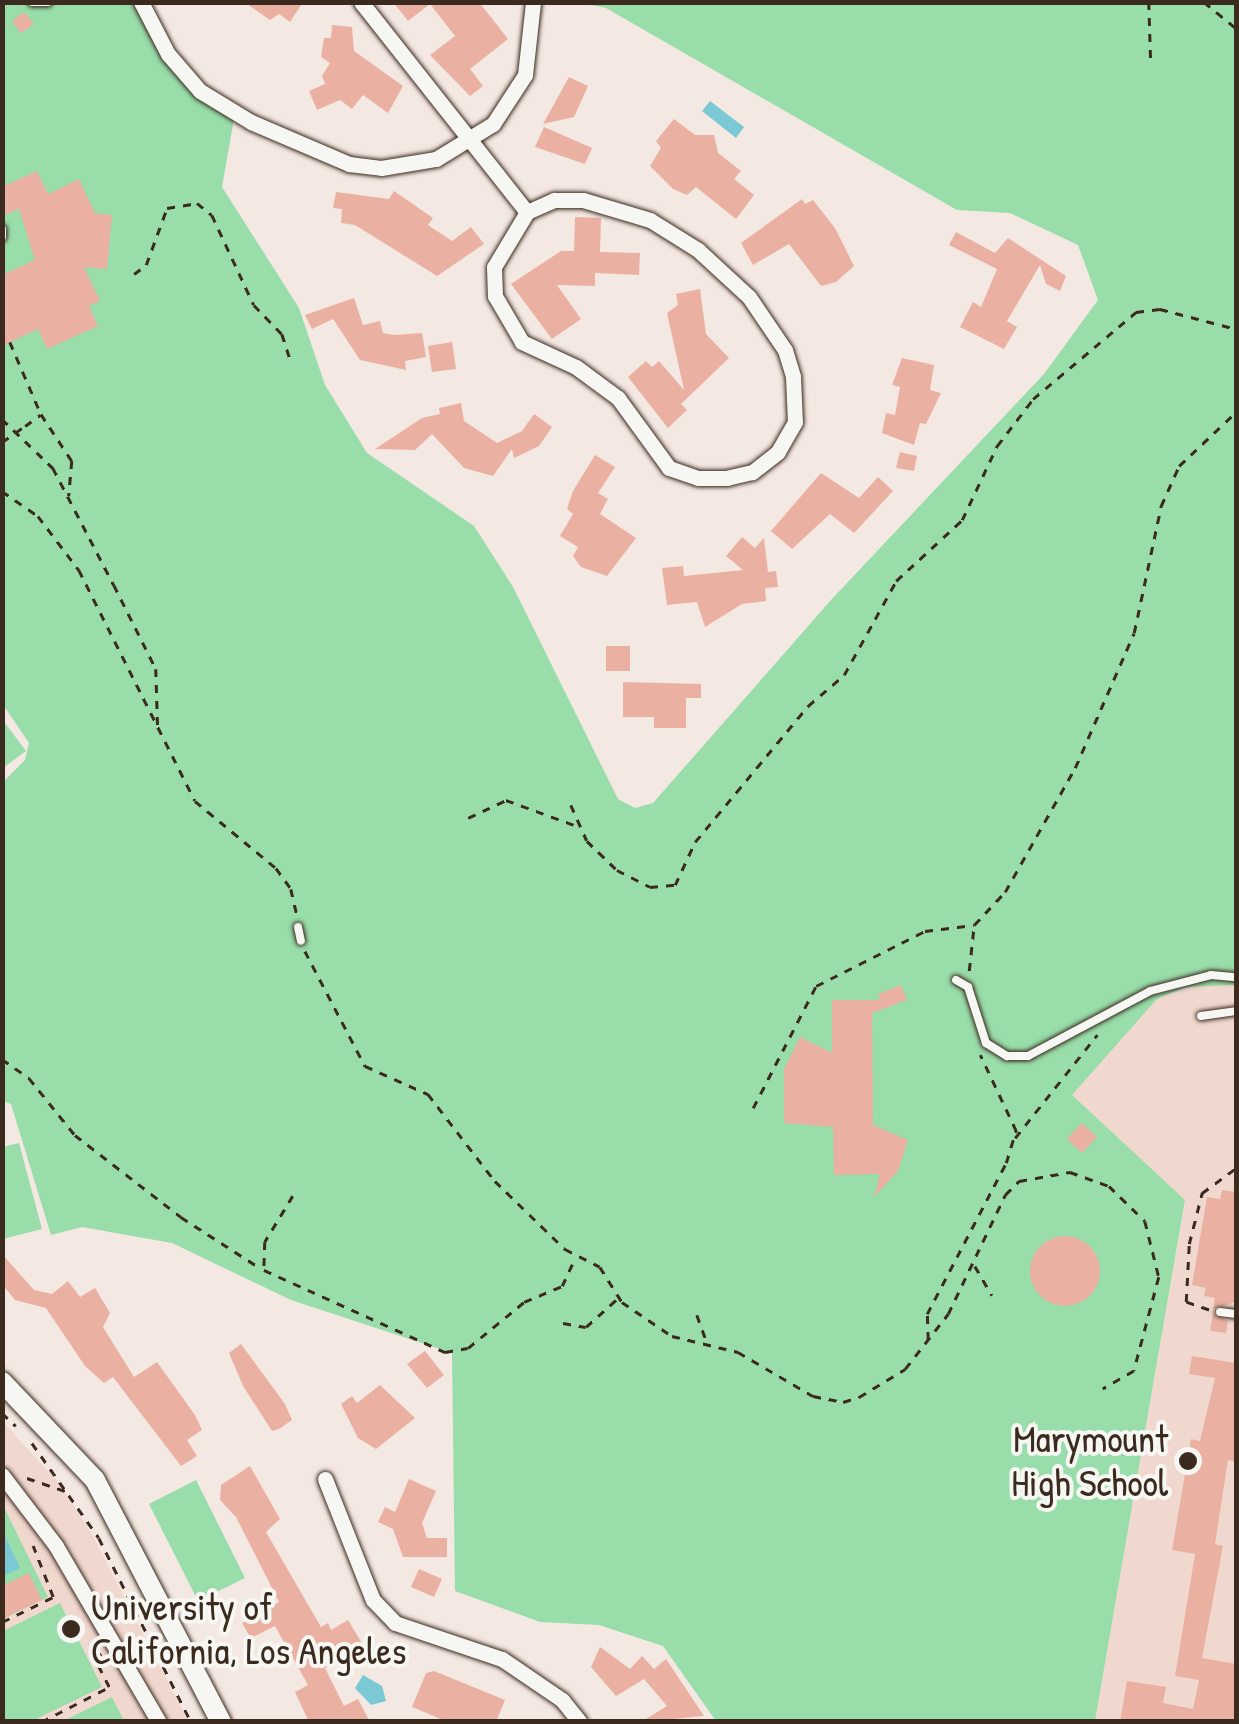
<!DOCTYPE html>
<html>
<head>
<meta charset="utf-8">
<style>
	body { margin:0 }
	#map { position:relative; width:1239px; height:1724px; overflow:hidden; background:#f4e8e2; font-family:"Patrick Hand",sans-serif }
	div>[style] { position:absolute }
	.built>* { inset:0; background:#f1d8cf }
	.green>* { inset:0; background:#98ddaa }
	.water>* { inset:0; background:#7ac9d5 }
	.building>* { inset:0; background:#eab1a2 }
	.round { border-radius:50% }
	.path>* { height:2.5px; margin-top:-1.25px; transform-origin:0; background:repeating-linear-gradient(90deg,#3b2a1e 0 8px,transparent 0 16px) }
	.roads { filter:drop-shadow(0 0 2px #3b2a1e) drop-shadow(0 0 2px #3b2a1e) }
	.service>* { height:8px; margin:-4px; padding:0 4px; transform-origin:4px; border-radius:4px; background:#f6f6f2 }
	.minor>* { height:15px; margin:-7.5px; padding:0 7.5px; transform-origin:7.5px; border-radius:7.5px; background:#f6f6f2 }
	.secondary>* { height:20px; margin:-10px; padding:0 10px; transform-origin:10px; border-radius:10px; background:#f6f6f2 }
	.path-bridge>* { height:2.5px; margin-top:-1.25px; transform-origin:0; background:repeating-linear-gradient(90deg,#3b2a1e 0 8px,transparent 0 16px) }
	.dots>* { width:28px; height:28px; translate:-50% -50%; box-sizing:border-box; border:5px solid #f6f6f2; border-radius:50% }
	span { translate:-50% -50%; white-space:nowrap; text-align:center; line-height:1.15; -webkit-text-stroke:8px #f6f6f2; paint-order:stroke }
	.poi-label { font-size:38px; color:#3b2a1e }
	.right { translate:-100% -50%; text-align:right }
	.left { translate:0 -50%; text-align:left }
	.frame { position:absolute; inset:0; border:5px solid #3b2a1e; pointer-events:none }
</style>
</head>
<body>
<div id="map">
	<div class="built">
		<div style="clip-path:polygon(1211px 983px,1236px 985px,1236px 1721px,1095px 1721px,1185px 1201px,1071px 1095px,1157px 999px)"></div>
		<div style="clip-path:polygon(2px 1421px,60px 1484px,93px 1536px,188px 1721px,3px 1721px)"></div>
	</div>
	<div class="green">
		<div style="clip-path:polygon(3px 3px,141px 3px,168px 54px,235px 113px,222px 187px,299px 308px,325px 385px,367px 453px,474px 526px,513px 587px,618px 799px,635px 808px,653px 803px,831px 600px,1044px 374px,1098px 300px,1078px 245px,1010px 213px,957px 210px,606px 8px,581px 3px,1236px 3px,1236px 985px,1186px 987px,1157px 999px,1072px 1095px,1185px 1200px,1095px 1721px,716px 1721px,663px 1646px,599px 1625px,540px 1622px,455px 1591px,452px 1353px,291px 1300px,172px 1243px,82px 1227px,51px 1235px,11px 1104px,2px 1101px,3px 782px,25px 760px,29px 743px,2px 703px)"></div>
		<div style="clip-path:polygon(2px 719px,26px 751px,3px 768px,2px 768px)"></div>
		<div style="clip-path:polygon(19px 1143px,42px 1229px,3px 1239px,3px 1147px)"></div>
		<div style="clip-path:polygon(196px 1480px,245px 1578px,198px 1601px,149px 1504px)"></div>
		<div style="clip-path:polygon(2px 1503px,48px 1597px,3px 1619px,2px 1619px)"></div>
		<div style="clip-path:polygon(60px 1603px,102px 1687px,32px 1721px,3px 1721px,3px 1631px)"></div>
		<div style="clip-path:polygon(112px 1697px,124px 1721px,63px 1721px)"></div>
	</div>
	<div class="water">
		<div style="clip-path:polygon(710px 101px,744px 127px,736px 138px,702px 111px)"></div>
		<div style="clip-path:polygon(3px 1532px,20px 1568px,3px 1576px,2px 1576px)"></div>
		<div style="clip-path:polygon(363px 1675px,382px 1686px,386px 1701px,371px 1705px,355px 1688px)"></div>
	</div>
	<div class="building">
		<div style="clip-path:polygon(244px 2px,303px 2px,290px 22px,279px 14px,270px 20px)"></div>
		<div style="clip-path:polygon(393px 2px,479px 2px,508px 39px,470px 69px,483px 86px,470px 96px,430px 55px,455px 36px,430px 4px,408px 21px)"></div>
		<div style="clip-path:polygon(24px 12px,34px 24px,21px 33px,12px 21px)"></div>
		<div style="clip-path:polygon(332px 25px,352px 27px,354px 51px,403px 86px,388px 113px,363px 95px,352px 109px,340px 100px,317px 110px,309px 91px,325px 84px,322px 76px,330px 63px,321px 57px,324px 38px,331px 38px)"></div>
		<div style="clip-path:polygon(569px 77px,588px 86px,574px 117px,543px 124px)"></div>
		<div style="clip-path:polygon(674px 119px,695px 135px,714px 135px,718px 153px,741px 171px,734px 179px,754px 195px,736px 219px,696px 187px,687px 195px,673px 189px,650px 166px,661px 148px,656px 141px)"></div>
		<div style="clip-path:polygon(544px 127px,592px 148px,585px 164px,535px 147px)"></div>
		<div style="clip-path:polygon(37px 171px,48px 194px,79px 179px,95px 213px,112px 215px,107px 269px,84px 267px,100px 301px,89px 306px,98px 326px,47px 349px,38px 329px,2px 346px,2px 275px,35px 260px,19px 209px,2px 216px,2px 187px)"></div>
		<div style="clip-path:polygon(394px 191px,433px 218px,428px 225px,452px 241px,471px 227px,484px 244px,437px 276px,355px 225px,341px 223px,342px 209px,333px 208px,336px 192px,389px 199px)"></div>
		<div style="clip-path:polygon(802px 199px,805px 204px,813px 200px,835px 228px,854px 266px,836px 282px,821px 286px,789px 244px,753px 265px,741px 243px)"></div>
		<div style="clip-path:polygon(575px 217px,601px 218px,600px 252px,640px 253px,639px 275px,595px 273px,595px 286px,557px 285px,581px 319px,552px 339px,511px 284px,561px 251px,574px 251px)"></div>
		<div style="clip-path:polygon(956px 232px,995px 253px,1008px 238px,1066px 276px,1060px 291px,1046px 284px,1040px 265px,1007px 321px,1017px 327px,1004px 349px,960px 327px,973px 302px,981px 307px,997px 269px,949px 245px)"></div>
		<div style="clip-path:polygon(700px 289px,706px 334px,729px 358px,681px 404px,687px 410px,668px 428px,628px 377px,646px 361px,652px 367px,659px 361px,684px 390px,667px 313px,678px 305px,676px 294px)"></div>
		<div style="clip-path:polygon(354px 298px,363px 325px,380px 321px,383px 333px,394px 335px,422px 333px,426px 357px,405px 361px,406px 370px,360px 360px,333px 319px,312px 329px,305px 315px)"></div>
		<div style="clip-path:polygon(452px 342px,456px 369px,432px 372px,428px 346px)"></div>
		<div style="clip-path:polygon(902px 358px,934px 365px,930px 390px,941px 393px,926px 424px,920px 423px,914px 445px,882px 433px,886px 413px,895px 415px,900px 387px,892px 385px)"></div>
		<div style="clip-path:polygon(461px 403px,464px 421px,497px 443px,522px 431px,534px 414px,552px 427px,539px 446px,514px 458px,512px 449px,493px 476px,464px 468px,432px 434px,415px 450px,375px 449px,422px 418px,440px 414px,439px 408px)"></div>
		<div style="clip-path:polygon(900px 452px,917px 456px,914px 471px,896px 468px)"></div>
		<div style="clip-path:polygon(595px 455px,615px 467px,598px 493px,608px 499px,600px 514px,636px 538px,607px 576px,581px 567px,573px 556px,578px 547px,560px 536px,573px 514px,567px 509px,573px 491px)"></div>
		<div style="clip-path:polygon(821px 473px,859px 498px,878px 477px,893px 491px,854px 533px,830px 514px,792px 549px,771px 531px)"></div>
		<div style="clip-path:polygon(742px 537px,755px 548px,764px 538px,768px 572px,776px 571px,778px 587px,765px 588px,766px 601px,742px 604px,705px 627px,697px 602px,667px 605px,662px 568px,683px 566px,684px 576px,743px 570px,726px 556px)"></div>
		<div style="clip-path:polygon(606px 646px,630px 646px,630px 671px,606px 671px)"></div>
		<div style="clip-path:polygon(623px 682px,701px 684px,701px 698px,686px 698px,686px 728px,654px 728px,654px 717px,623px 717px)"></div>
		<div style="clip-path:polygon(901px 985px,907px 1000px,872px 1013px,873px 1125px,908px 1140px,898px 1171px,874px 1197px,880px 1174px,834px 1175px,833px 1127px,784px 1123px,784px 1069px,800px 1037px,832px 1053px,832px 1000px,880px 1000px,878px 994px)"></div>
		<div style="clip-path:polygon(1082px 1123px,1097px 1137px,1082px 1153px,1067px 1139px)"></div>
		<div style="clip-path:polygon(1222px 1190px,1236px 1192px,1236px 1302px,1213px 1309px,1215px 1298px,1204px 1296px,1206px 1288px,1192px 1285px,1207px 1197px,1220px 1199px)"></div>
		<div class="round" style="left:1030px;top:1236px;width:70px;height:70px"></div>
		<div style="clip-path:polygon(2px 1254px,34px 1290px,52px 1294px,68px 1281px,80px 1297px,95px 1288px,110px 1313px,103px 1327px,134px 1377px,157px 1362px,195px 1415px,202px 1430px,187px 1440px,197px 1456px,181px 1466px,113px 1377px,104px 1383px,85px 1366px,46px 1308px,15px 1300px,2px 1284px)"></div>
		<div style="clip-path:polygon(1213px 1313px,1228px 1321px,1226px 1333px,1210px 1331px)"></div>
		<div style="clip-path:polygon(241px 1344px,285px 1404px,292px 1420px,279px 1429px,272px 1431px,243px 1386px,229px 1353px)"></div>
		<div style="clip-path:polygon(425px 1351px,444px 1375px,427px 1388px,407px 1364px)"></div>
		<div style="clip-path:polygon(1192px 1356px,1236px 1363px,1236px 1462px,1228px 1460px,1215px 1544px,1223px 1546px,1202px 1658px,1236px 1664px,1236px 1722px,1120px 1722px,1127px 1681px,1166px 1687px,1163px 1703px,1193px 1709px,1199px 1680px,1175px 1676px,1195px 1554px,1172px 1550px,1191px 1439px,1200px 1441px,1215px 1378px,1189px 1374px)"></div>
		<div style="clip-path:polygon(380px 1385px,415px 1418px,376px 1449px,358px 1438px,341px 1404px,352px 1396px,357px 1403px)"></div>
		<div style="clip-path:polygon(250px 1466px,280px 1519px,266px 1532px,321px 1627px,328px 1623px,331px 1630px,348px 1620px,363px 1645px,325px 1668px,344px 1706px,358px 1699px,370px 1722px,309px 1722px,295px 1692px,308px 1685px,275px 1626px,251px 1638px,242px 1623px,279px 1602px,236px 1517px,220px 1500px,221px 1485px)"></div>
		<div style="clip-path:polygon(409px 1479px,436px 1491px,422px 1523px,427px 1538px,447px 1538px,447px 1557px,403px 1557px,393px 1529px,378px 1522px,385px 1507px,395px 1512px)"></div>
		<div style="clip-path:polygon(419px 1569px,442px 1579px,434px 1597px,411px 1587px)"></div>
		<div style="clip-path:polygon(29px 1573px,42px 1600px,2px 1619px,2px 1586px)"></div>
		<div style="clip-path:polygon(600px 1647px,630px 1669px,642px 1656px,654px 1669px,666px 1659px,704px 1716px,641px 1722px,667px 1706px,644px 1679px,616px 1696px,591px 1667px)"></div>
		<div style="clip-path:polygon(434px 1671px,505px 1700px,496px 1722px,448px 1722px,412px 1707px,426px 1673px)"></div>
	</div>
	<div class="path">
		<div style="left:1149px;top:2px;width:63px;rotate:88.2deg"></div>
		<div style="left:1204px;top:2px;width:41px;rotate:39.1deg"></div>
		<div style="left:134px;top:274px;width:15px;rotate:-37deg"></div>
		<div style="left:146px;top:265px;width:61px;rotate:-69.8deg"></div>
		<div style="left:167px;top:208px;width:30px;rotate:-9deg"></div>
		<div style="left:197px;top:203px;width:19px;rotate:39deg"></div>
		<div style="left:212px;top:215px;width:99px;rotate:65deg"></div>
		<div style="left:254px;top:305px;width:40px;rotate:46deg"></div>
		<div style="left:282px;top:334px;width:25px;rotate:72deg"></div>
		<div style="left:10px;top:342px;width:78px;rotate:66.7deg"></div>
		<div style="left:41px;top:414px;width:56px;rotate:56.6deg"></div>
		<div style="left:72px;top:461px;width:35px;rotate:95deg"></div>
		<div style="left:2px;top:419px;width:71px;rotate:43.9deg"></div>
		<div style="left:53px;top:468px;width:132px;rotate:62.5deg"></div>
		<div style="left:114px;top:585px;width:94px;rotate:63.4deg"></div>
		<div style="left:156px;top:669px;width:63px;rotate:88.2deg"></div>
		<div style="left:25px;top:426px;width:19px;rotate:-36deg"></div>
		<div style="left:2px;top:491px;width:44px;rotate:34.8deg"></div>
		<div style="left:38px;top:516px;width:68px;rotate:52.8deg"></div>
		<div style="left:79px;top:570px;width:258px;rotate:63.3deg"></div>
		<div style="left:195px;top:801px;width:105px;rotate:39.6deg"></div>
		<div style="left:276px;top:868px;width:26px;rotate:54deg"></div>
		<div style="left:291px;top:889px;width:27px;rotate:77deg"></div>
		<div style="left:571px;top:805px;width:39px;rotate:66deg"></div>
		<div style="left:587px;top:841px;width:42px;rotate:44deg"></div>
		<div style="left:617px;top:870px;width:37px;rotate:27deg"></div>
		<div style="left:650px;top:887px;width:25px;rotate:-5deg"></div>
		<div style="left:675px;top:885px;width:47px;rotate:-65.1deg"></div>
		<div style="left:695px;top:842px;width:177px;rotate:-50.3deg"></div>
		<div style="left:808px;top:706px;width:48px;rotate:-40.7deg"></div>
		<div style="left:844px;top:675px;width:107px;rotate:-61deg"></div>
		<div style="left:896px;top:581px;width:90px;rotate:-42.7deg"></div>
		<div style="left:962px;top:520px;width:82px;rotate:-64.7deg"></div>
		<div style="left:997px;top:446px;width:59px;rotate:-52.5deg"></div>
		<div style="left:1033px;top:399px;width:135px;rotate:-40.2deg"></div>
		<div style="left:1136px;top:312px;width:24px;rotate:-7deg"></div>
		<div style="left:1160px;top:309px;width:79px;rotate:14.7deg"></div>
		<div style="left:468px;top:818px;width:42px;rotate:-25.3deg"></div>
		<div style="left:506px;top:800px;width:76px;rotate:20.1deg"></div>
		<div style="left:305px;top:951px;width:130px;rotate:62.4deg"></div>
		<div style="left:365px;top:1066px;width:69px;rotate:24deg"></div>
		<div style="left:428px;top:1094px;width:110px;rotate:52.4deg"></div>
		<div style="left:495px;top:1181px;width:98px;rotate:44.2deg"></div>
		<div style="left:565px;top:1249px;width:39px;rotate:27deg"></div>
		<div style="left:600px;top:1267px;width:41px;rotate:57.8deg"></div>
		<div style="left:622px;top:1302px;width:60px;rotate:34.2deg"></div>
		<div style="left:672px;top:1336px;width:68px;rotate:13.6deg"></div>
		<div style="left:738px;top:1352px;width:87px;rotate:30.4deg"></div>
		<div style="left:813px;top:1396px;width:31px;rotate:11deg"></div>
		<div style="left:843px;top:1402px;width:17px;rotate:-17deg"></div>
		<div style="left:859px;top:1397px;width:54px;rotate:-31.3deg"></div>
		<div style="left:905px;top:1369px;width:70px;rotate:-52deg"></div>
		<div style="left:948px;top:1314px;width:132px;rotate:-64.4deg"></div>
		<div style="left:1005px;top:1195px;width:20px;rotate:-45deg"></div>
		<div style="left:1019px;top:1181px;width:52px;rotate:-10deg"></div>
		<div style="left:1070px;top:1172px;width:41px;rotate:19.7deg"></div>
		<div style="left:1109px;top:1186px;width:50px;rotate:44.2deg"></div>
		<div style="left:1145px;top:1221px;width:58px;rotate:76deg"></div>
		<div style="left:1159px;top:1277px;width:97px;rotate:104.9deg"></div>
		<div style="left:1134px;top:1371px;width:36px;rotate:150deg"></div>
		<div style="left:969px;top:971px;width:46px;rotate:-83.8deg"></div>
		<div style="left:2px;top:1059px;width:33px;rotate:35deg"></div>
		<div style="left:29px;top:1078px;width:73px;rotate:51.1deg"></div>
		<div style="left:75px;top:1135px;width:134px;rotate:37.7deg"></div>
		<div style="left:181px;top:1217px;width:94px;rotate:32.8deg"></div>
		<div style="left:753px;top:1108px;width:137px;rotate:-62.7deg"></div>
		<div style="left:816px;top:986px;width:122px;rotate:-26.8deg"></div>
		<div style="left:925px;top:931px;width:49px;rotate:-7deg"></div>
		<div style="left:974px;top:925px;width:45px;rotate:-46.8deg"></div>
		<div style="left:1005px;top:892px;width:142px;rotate:-60.6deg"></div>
		<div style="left:1075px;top:768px;width:147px;rotate:-66.4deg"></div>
		<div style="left:1134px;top:633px;width:130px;rotate:-78deg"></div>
		<div style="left:1161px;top:506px;width:44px;rotate:-65.8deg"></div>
		<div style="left:1179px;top:466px;width:79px;rotate:-43.5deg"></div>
		<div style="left:1015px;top:1138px;width:132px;rotate:-51.5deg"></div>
		<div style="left:293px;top:1196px;width:54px;rotate:121.3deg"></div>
		<div style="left:265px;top:1242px;width:28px;rotate:92deg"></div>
		<div style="left:264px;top:1270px;width:199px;rotate:24.4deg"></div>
		<div style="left:445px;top:1352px;width:23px;rotate:-10deg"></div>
		<div style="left:468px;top:1348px;width:72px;rotate:-39.4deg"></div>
		<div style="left:524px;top:1302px;width:41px;rotate:-22.8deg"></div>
		<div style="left:562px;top:1286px;width:31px;rotate:-65deg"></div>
		<div style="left:975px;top:1266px;width:34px;rotate:60deg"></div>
		<div style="left:1209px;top:1310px;width:24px;rotate:-161deg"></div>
		<div style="left:1186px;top:1302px;width:58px;rotate:-87deg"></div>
		<div style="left:1189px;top:1244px;width:53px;rotate:-75.7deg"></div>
		<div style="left:1202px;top:1193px;width:42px;rotate:-36.3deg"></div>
		<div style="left:697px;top:1315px;width:29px;rotate:70deg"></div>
		<div style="left:563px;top:1323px;width:23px;rotate:10deg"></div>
		<div style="left:586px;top:1327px;width:43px;rotate:-42.2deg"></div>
		<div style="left:928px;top:1340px;width:26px;rotate:-92deg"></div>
		<div style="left:927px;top:1314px;width:170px;rotate:-62.4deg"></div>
		<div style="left:1006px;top:1163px;width:34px;rotate:-73deg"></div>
		<div style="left:1016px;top:1131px;width:84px;rotate:-115.3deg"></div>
		<div style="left:2px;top:1413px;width:19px;rotate:43deg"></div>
		<div style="left:32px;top:1443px;width:116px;rotate:54.8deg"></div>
		<div style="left:99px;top:1538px;width:206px;rotate:63.4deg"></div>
		<div style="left:27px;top:1478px;width:46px;rotate:18.8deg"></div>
		<div style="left:2px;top:1622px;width:57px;rotate:-26.1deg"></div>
		<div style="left:53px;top:1597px;width:55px;rotate:-111.4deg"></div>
		<div style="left:41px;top:1722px;width:76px;rotate:-27.2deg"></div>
		<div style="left:109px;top:1687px;width:34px;rotate:-117deg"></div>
		<div style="left:94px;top:1657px;width:8px;rotate:-23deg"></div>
	</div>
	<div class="roads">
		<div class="service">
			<div style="left:32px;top:2px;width:16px"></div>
			<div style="left:2px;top:229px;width:8px;rotate:90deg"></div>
			<div style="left:298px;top:927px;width:14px;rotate:78deg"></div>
			<div style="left:956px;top:980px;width:14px;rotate:30deg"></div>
			<div style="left:968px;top:987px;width:59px;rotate:72.2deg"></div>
			<div style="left:986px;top:1043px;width:25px;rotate:32deg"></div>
			<div style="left:1007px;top:1056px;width:21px"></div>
			<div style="left:1028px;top:1056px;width:138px;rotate:-28deg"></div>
			<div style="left:1150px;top:991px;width:63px;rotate:-14.7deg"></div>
			<div style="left:1211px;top:975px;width:25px;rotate:5deg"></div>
			<div style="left:1201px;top:1016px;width:35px;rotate:-8deg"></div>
			<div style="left:1220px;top:1312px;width:16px;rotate:7deg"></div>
		</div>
		<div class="minor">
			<div style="left:141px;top:2px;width:59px;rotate:62.6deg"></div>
			<div style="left:168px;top:54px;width:49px;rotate:49.1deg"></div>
			<div style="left:200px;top:91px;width:60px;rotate:31.3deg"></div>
			<div style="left:251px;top:122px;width:107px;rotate:23.2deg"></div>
			<div style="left:349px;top:164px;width:32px;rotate:7deg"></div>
			<div style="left:381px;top:168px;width:56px;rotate:-9.3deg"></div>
			<div style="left:436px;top:159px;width:67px;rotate:-31.6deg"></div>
			<div style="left:493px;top:124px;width:59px;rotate:-56.9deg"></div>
			<div style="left:525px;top:75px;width:73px;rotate:-83.7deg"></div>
			<div style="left:361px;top:2px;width:268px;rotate:51.7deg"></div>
			<div style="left:554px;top:200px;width:29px"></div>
			<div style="left:583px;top:200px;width:70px;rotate:16.6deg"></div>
			<div style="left:650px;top:220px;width:57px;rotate:32deg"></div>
			<div style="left:698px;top:250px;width:69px;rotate:42.7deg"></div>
			<div style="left:749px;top:297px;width:64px;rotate:55.8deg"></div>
			<div style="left:785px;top:350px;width:28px;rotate:73deg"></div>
			<div style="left:793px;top:377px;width:45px;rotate:87.5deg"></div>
			<div style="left:795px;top:422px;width:34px;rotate:120deg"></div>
			<div style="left:778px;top:452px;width:33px;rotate:142deg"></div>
			<div style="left:752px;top:472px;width:26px;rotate:167deg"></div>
			<div style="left:727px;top:478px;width:29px;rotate:180deg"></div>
			<div style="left:698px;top:478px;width:31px;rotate:-161deg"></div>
			<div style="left:669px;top:468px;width:87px;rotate:-126.1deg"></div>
			<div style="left:618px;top:398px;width:52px;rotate:-143.6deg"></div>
			<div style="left:576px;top:367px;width:60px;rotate:-155.2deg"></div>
			<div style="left:522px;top:342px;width:53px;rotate:-120.4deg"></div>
			<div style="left:495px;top:296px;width:29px;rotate:-92deg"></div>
			<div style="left:494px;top:267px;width:64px;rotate:-59deg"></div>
			<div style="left:527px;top:212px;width:30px;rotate:-24deg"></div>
			<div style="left:2px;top:1475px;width:89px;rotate:52.7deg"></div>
			<div style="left:56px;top:1546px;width:204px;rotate:59.7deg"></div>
			<div style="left:325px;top:1479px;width:130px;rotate:68.4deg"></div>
			<div style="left:373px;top:1600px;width:32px;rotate:46deg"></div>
			<div style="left:395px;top:1623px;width:113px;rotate:18.6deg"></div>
			<div style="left:502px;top:1659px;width:73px;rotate:34.3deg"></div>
			<div style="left:562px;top:1700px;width:28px;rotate:51deg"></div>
		</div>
		<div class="secondary">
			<div style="left:2px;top:1382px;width:135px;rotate:46.5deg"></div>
			<div style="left:95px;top:1480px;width:273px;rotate:62.5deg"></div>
		</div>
	</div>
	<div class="path-bridge">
		<div style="left:2px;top:442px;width:28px;rotate:-35deg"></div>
	</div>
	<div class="dots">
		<div style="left:1188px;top:1461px;background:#3b2a1e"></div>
		<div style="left:71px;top:1629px;background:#3b2a1e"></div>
	</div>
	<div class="poi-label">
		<span class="right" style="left:1168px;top:1461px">Marymount<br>High School</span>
		<span class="left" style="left:91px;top:1629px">University of<br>California, Los Angeles</span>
	</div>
	<div class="frame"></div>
</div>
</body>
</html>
